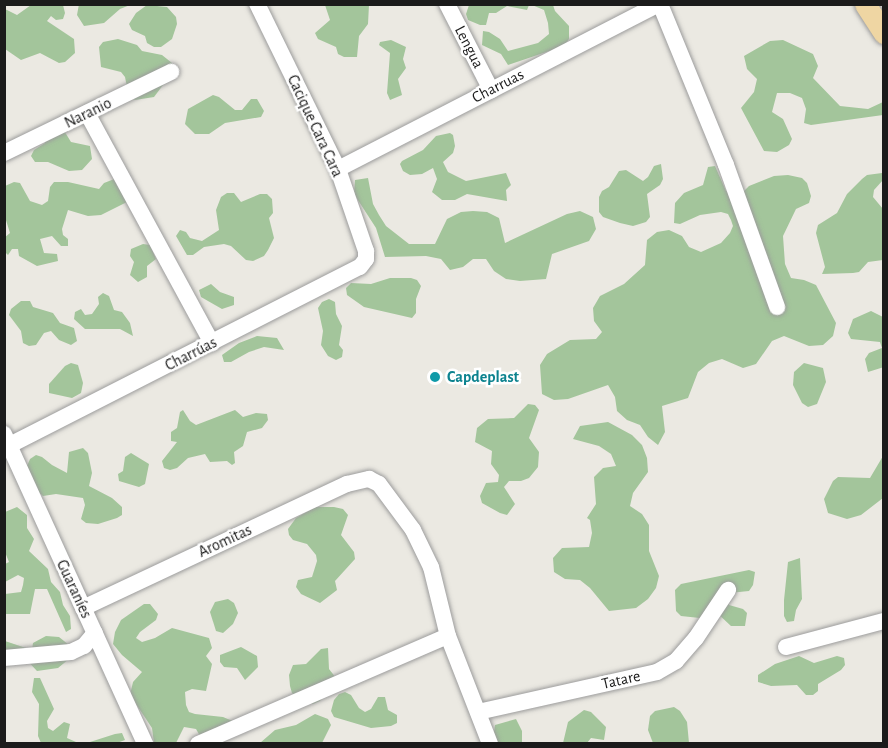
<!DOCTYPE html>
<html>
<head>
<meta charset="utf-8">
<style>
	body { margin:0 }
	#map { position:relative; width:888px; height:748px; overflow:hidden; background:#ebe9e2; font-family:"Alegreya Sans",sans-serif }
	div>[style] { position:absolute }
	.forest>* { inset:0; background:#a3c59b }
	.roads { filter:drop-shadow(0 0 2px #9c9c9c) drop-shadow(0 0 2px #9c9c9c) }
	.minor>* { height:16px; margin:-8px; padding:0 8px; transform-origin:8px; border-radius:8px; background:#fff }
	.major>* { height:21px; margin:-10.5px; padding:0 10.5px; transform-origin:10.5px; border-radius:10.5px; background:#efd6a3 }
	.dots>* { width:16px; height:16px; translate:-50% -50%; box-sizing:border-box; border:3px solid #fff; border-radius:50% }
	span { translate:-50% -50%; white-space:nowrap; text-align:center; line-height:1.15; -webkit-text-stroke:5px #fff; paint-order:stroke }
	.street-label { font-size:16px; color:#1b1b1b }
	.culture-label { font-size:16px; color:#0d838f; font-weight:700 }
	.left { translate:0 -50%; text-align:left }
	.frame { position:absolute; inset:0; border:6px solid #1b1b1b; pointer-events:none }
</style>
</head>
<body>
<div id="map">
	<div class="forest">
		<div style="clip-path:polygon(79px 4px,130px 4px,130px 5px,120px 9px,104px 23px,84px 26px,77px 15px)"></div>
		<div style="clip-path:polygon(31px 5px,63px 5px,65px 13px,63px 19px,56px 20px,51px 16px,47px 21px,74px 39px,75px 53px,65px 62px,59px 63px,40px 53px,21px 60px,5px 49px,5px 9px,17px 15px)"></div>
		<div style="clip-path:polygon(147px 5px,167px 7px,176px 17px,177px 24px,172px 39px,161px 47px,154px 47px,147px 43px,145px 36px,132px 30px,129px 24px,136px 13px)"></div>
		<div style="clip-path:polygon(325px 5px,369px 5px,368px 24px,359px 36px,357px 57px,344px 57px,338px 54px,336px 47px,318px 39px,315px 33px,330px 20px)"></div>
		<div style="clip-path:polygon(469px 5px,469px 4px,529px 5px,527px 10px,507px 6px,496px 13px,489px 13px,486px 25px,480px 25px,468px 20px,466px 14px)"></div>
		<div style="clip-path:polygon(532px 5px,553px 5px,555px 11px,569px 26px,569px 39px,564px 46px,508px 65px,501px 54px,482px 45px,483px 31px,489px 32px,500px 39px,508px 51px,538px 43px,549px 34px,548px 23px,544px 10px)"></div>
		<div style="clip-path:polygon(118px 39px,137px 45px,142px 51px,162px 55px,172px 63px,175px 69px,154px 97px,135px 100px,129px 97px,125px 77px,121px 72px,101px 67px,99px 47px,103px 42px)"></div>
		<div style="clip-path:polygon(391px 40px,406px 47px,403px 59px,406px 68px,398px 79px,402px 95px,390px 100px,387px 93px,390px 53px,379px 45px,380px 42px)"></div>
		<div style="clip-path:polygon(783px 40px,813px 54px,818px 66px,813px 78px,840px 106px,868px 109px,883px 102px,883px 115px,811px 125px,804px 123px,806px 109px,802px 98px,790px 93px,777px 93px,772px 112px,783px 119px,792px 139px,789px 145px,777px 152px,764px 151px,741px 108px,754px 92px,757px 79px,747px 69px,744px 56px,770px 41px)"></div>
		<div style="clip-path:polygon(213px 95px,219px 97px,235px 110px,242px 110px,251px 99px,257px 99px,264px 111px,261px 117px,225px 123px,209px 134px,195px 134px,185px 124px,188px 109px)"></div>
		<div style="clip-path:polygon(63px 129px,71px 142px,90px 146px,92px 159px,82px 170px,69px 171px,48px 162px,35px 162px,31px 156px,34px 150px,45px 143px,45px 135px)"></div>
		<div style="clip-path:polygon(450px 133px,453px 135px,455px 146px,453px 153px,443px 162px,448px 172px,466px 181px,506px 173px,511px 185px,506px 190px,507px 201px,467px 194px,455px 200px,442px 200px,432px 192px,437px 179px,433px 168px,422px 174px,410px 175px,403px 171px,400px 164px,402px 161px,423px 150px,436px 136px)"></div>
		<div style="clip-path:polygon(661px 164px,663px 179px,660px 185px,647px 194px,650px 217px,646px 222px,633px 226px,620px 223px,603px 217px,599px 212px,599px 197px,602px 191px,609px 187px,619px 171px,626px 170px,643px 181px,648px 177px,654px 166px)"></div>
		<div style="clip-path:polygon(715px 166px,726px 191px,739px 196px,749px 186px,774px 176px,788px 175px,802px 178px,807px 183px,811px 196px,809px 203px,796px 209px,783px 236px,785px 264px,791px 278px,804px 280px,816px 285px,836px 323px,833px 336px,823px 345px,809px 346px,784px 336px,772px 341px,756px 364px,743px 368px,722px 359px,709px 363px,698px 372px,688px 398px,662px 406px,665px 432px,658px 445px,648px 437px,640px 425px,627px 420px,617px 411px,615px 397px,608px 385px,568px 399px,554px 400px,542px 394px,540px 365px,547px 354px,570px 340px,596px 339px,602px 332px,594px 321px,593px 308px,600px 296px,624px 284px,645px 265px,647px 240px,657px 232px,669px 230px,682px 236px,689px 247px,701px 252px,721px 243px,730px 233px,733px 226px,731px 220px,728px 214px,721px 212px,700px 215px,680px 224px,674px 223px,675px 203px,684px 193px,703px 185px,708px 167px)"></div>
		<div style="clip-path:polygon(882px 173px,883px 180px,874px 190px,873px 197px,883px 209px,883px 260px,868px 262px,859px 272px,853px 273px,822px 274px,825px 267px,816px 233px,818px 225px,837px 213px,847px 194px,862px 179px,867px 175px)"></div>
		<div style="clip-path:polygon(117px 178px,129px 201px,101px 215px,88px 216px,68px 210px,62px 229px,63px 235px,68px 239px,68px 246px,61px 246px,52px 236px,40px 239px,44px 253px,57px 254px,58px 261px,37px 266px,19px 256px,18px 249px,12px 249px,8px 255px,5px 252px,4px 238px,10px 233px,5px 217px,5px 186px,14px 182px,20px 183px,30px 201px,42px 205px,48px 201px,50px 187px,54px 182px,68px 182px,99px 189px,104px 183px)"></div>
		<div style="clip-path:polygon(368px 178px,373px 204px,379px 215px,386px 226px,409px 244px,435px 244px,447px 219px,461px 212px,473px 211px,487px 212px,499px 218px,505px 243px,567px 214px,580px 211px,593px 217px,596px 229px,589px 241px,552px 254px,546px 279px,520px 281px,506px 279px,494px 271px,486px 259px,473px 259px,463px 267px,450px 270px,441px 259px,426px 256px,385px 257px,376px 228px,354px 194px,355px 180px)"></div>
		<div style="clip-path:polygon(227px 193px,234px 193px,241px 202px,260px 194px,267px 194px,272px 199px,273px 213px,269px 218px,274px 238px,268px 250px,264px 256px,253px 261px,246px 260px,231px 246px,224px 244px,204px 247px,193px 255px,187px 255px,176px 236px,180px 230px,186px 232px,190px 238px,202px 241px,219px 230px,216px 210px,221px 197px)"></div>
		<div style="clip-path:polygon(143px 244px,150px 245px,156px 259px,147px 266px,147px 277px,138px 282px,130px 275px,134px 262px,130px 256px,131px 249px)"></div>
		<div style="clip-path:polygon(390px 278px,411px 278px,417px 280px,421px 286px,416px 299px,416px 313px,412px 318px,364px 307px,347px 295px,346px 288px,351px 283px,371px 284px)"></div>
		<div style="clip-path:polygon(211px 284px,220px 292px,234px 297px,234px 305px,222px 309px,201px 297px,199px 290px)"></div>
		<div style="clip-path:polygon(103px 293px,109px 296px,114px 310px,122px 312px,130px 323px,133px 336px,120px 329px,85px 329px,74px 319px,75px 312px,81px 309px,85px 315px,92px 314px,99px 304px,98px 297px)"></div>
		<div style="clip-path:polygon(329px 299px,335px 302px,336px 314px,342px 326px,339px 345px,343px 350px,342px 357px,336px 360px,328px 356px,321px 345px,323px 331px,318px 308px,322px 302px)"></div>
		<div style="clip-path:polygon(21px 301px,30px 301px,33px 307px,53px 313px,60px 323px,74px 328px,77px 341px,71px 345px,59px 340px,51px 331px,44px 333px,36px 345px,29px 346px,23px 343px,21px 331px,9px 315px,11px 309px)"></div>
		<div style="clip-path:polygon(871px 311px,883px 317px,884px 367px,868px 372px,865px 359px,869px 353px,882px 348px,880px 342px,851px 339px,848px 333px,853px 319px)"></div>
		<div style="clip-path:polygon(257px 336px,277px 338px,284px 350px,264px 347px,249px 352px,231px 362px,224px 362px,222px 355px,239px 343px)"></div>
		<div style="clip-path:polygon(71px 363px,78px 365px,83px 383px,81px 393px,72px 398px,49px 393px,49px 384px,65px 366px)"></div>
		<div style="clip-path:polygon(804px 363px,823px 368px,826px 382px,817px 404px,808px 407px,802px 403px,793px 385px,794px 372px)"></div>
		<div style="clip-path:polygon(528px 404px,535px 405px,539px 410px,529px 438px,539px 452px,538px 467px,529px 478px,521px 481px,509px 481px,504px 487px,515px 504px,507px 515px,500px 513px,482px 503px,480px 496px,486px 483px,498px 482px,499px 475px,491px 464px,492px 451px,475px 442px,477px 428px,488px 419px,514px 418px)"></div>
		<div style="clip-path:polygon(183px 410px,190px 421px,196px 425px,235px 410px,243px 417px,256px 413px,267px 414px,268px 420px,262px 428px,247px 432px,243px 446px,234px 452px,235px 463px,232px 465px,227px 461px,210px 462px,205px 454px,188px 458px,177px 468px,170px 470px,164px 468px,162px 461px,177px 442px,171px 441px,171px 432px,177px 428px,180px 412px)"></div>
		<div style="clip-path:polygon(608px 422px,632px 435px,642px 445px,647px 458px,648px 472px,633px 493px,630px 506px,642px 514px,649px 525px,649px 551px,659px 576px,656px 588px,648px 599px,636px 608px,609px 611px,590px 588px,580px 580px,565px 579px,554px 572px,553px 558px,562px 548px,589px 547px,592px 533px,590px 520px,587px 518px,596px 504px,594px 477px,603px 468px,616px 466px,611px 454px,599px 446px,573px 439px,580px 426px)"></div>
		<div style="clip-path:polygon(83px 448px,88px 453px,92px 473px,89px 486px,112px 498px,122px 507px,122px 515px,117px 518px,98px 524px,86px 523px,81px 519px,85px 505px,83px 498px,56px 494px,43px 496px,38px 492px,27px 466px,30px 459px,36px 455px,42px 457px,52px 465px,67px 473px,69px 452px)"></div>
		<div style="clip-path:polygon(131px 453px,149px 464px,145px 484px,139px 487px,119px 481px,118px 474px,123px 471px,125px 457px)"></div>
		<div style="clip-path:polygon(883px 456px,883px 498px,861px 515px,847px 519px,828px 513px,824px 499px,833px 481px,838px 477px,870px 478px)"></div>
		<div style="clip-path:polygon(17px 507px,27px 515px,27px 528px,34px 539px,29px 551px,48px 569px,51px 582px,60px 592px,63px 605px,70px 616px,71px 629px,66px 632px,47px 589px,35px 589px,30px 614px,5px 614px,5px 594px,21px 592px,23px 585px,24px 578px,18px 575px,5px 582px,5px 564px,9px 562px,5px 552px,5px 512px)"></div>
		<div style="clip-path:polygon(315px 507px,334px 507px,343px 509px,348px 515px,341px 535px,354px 552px,355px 559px,335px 581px,337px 590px,320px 603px,301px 594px,296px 587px,298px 580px,312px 577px,317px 561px,316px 555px,307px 544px,293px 540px,289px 535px,288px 529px,296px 518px)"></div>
		<div style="clip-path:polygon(800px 558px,802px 599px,796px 610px,794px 621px,787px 622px,784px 616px,784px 600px,788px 562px)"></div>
		<div style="clip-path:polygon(749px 570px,755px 572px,753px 585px,749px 591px,729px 593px,726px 600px,729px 605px,743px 609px,747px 613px,745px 626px,731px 626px,716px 612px,709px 619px,681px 616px,676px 611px,675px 590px,681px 584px)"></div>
		<div style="clip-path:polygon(228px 599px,234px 603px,238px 613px,233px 624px,223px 633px,216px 631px,210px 612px,215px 602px)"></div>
		<div style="clip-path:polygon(144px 604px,150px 604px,158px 614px,156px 620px,140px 632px,136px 638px,142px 642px,155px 638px,172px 628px,209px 638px,212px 648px,206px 656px,212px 664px,206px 691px,192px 689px,185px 692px,186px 705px,189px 712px,195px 714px,223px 717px,235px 722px,200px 736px,196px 729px,184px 727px,176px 743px,154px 743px,152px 728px,130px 695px,133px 682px,142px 672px,122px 655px,113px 644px,115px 632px,121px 620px)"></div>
		<div style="clip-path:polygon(46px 636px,59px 637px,69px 645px,69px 659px,58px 668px,37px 671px,23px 656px,5px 650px,5px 641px,32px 650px,33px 643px)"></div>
		<div style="clip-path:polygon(241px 647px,257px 656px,258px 667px,245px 680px,237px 668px,224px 667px,220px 662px,220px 655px)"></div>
		<div style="clip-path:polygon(328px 648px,329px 669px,336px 678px,320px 701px,313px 704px,299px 700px,292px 693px,290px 686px,289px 675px,293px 665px,306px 664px,321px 649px)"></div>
		<div style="clip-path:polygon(799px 656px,814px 663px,837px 656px,844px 658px,845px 665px,841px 670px,818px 684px,818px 691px,813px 695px,806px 695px,797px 685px,771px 686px,758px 682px,758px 675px,775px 664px)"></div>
		<div style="clip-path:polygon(34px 678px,40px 678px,54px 709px,47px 721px,48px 728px,53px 731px,64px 722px,70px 724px,67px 738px,76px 742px,90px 742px,115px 734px,122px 733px,125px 740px,114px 744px,41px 743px,38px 736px,39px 704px,32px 692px)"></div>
		<div style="clip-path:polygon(345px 692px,351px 695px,359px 708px,365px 712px,371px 709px,378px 697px,385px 697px,388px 710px,397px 715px,397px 723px,391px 726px,371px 728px,334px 717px,331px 711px,334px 700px,339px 694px)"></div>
		<div style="clip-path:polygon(674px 707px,680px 711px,687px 722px,689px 743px,653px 743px,648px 730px,650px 716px,655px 711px)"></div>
		<div style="clip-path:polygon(584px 710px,591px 712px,606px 727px,604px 740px,591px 738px,587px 743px,563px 743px,568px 722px)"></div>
		<div style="clip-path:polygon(315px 714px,328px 719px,331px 725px,322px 743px,260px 743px,275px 730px,296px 725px)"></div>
		<div style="clip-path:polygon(516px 719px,522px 731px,522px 743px,498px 743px,494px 732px,495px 725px)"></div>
	</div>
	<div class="roads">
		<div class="minor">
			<div style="left:447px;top:4px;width:97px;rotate:62.9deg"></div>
			<div style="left:660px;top:4px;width:174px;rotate:67.7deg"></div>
			<div style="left:726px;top:165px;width:151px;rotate:70.2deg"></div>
			<div style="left:87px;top:113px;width:262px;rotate:61.5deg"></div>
			<div style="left:4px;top:153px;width:186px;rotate:-25.9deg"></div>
			<div style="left:338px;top:169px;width:361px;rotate:-27.2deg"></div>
			<div style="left:4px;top:434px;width:341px;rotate:65.5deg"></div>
			<div style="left:4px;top:448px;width:399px;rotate:-27deg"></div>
			<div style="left:360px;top:267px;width:10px;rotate:-53deg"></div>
			<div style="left:366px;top:259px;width:8px;rotate:-90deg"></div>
			<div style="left:366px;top:251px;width:87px;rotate:-108.9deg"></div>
			<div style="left:338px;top:169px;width:184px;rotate:-116.1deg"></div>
			<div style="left:83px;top:608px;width:292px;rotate:-25.2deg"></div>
			<div style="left:347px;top:484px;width:23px;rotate:-13deg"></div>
			<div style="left:369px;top:479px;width:11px;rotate:27deg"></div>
			<div style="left:379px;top:484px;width:57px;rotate:53.5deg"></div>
			<div style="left:413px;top:530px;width:41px;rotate:64.1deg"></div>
			<div style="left:431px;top:567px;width:71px;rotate:76.2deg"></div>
			<div style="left:448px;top:636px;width:116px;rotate:68.7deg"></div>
			<div style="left:786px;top:647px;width:101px;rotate:-14.9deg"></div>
			<div style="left:4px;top:658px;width:67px;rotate:-5.1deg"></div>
			<div style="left:71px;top:652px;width:14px;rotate:-25deg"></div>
			<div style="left:84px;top:646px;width:17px;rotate:-50deg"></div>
			<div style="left:478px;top:712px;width:183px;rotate:-12.6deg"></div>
			<div style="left:657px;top:672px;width:22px;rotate:-30deg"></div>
			<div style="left:676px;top:661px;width:30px;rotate:-49deg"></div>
			<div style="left:696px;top:638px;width:58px;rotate:-56.3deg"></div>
			<div style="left:198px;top:744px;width:272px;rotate:-23.4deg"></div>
		</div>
		<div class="major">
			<div style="left:865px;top:4px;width:35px;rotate:57deg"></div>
		</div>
	</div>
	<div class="dots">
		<div style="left:435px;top:377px;background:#0f9aa8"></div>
	</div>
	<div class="street-label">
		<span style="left:469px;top:47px;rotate:63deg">Lengua</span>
		<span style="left:498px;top:86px;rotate:-27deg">Charruas</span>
		<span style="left:88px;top:113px;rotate:-26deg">Naranio</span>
		<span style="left:315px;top:126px;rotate:65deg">Cacique Cara Cara</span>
		<span style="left:191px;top:354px;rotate:-27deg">Charrúas</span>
		<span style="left:225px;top:541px;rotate:-25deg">Aromitas</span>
		<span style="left:74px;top:589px;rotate:65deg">Guaraníes</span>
		<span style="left:621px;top:680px;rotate:-13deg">Tatare</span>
	</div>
	<div class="culture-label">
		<span class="left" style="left:447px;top:377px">Capdeplast</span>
	</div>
	<div class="frame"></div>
</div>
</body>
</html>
